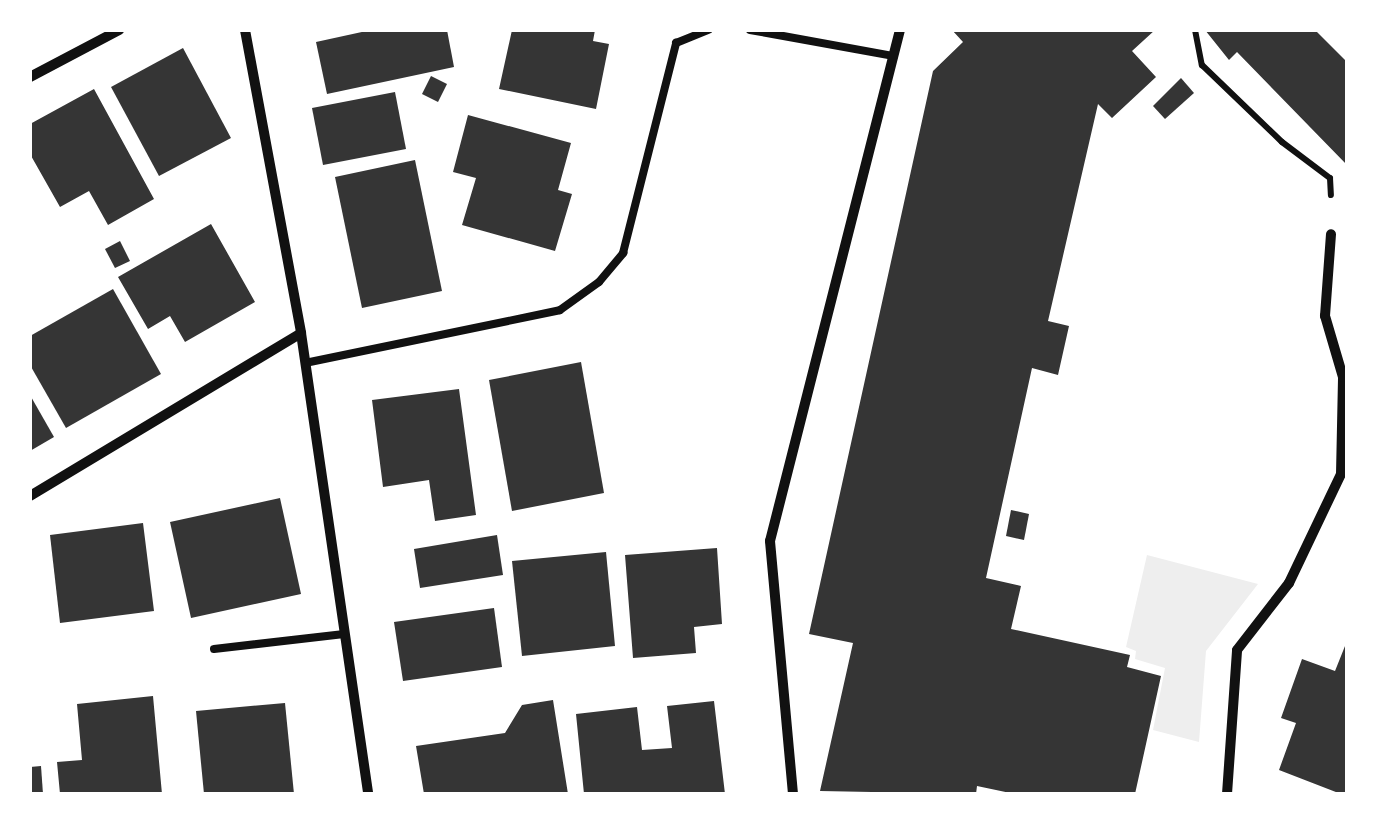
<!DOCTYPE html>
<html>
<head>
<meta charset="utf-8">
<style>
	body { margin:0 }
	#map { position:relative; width:1377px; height:824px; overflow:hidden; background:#fff; font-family:Montserrat,sans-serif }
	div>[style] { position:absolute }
	.green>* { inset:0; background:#eee }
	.building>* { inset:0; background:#353535 }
	.path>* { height:6px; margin:-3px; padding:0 3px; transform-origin:3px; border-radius:3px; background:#111 }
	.service>* { height:8px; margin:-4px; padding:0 4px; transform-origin:4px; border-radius:4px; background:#111 }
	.minor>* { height:10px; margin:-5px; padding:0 5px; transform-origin:5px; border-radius:5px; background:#111 }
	span { translate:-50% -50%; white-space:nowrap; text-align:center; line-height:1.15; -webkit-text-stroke:10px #fff; paint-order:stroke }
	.frame { position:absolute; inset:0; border:32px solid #fff; pointer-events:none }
</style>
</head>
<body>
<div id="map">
	<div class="green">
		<div style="clip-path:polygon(1147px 555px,1258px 584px,1206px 651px,1199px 742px,1153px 730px,1165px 668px,1135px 659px,1136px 651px,1126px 647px)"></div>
	</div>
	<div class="building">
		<div style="clip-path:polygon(371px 30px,447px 30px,454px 67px,327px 94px,316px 42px)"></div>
		<div style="clip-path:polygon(512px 30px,595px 30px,593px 41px,609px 44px,596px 109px,499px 89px)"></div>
		<div style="clip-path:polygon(952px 30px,1155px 30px,1132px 51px,1156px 77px,1112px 118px,1098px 104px,1048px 321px,1069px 326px,1058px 375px,1032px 368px,986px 578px,1021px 586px,1011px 629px,1130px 655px,1127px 667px,1161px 676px,1135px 794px,1015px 794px,977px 786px,976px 794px,820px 791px,853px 643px,809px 634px,933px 71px,963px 42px)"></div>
		<div style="clip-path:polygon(1205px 30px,1315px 30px,1347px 62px,1347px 165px,1237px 52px,1229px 60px)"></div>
		<div style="clip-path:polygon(183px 48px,231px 138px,159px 176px,111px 87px)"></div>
		<div style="clip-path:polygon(431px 76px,447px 84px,438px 102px,422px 94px)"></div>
		<div style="clip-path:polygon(1181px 78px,1194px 93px,1165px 119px,1153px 106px)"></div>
		<div style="clip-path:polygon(94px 89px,154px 199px,108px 225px,89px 191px,60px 207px,30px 154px,30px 124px)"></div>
		<div style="clip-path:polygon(395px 92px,406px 149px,323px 165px,312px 108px)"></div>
		<div style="clip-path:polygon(468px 115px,571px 143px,558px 190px,572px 194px,555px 251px,462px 225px,476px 178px,453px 172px)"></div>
		<div style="clip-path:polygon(415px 160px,442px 291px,362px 308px,335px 177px)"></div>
		<div style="clip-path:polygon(211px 224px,255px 302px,185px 342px,170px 316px,148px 329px,118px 277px)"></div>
		<div style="clip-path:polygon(120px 241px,130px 261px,115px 268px,105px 249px)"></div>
		<div style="clip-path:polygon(113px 289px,161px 374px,66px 428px,30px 365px,30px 336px)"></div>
		<div style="clip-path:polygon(581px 362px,604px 493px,512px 511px,489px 380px)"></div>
		<div style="clip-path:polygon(459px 389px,476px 515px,435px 521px,429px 480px,383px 487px,372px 400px)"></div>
		<div style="clip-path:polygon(30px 395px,54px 437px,30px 451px)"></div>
		<div style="clip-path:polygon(280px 498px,301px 594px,191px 618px,170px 522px)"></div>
		<div style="clip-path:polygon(1011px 510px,1029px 514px,1024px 540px,1006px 536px)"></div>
		<div style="clip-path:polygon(143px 523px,154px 611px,60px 623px,50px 535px)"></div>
		<div style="clip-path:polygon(497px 535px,503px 575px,420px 588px,414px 549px)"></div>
		<div style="clip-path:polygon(717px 548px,722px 624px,694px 627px,696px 653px,633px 658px,625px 555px)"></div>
		<div style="clip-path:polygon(606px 552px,615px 646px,522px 656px,512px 561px)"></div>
		<div style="clip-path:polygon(494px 608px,502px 667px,403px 681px,394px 622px)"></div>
		<div style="clip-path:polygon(1347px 641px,1347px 794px,1341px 794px,1279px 770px,1296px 723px,1281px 718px,1302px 659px,1335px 671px)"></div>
		<div style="clip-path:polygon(153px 696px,162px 794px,60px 794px,57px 762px,82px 760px,77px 704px)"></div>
		<div style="clip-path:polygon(553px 700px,568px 794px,424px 794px,416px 746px,505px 733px,522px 705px)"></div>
		<div style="clip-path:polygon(714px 701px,725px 794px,584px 794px,576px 714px,637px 707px,642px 750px,672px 748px,667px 706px)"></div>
		<div style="clip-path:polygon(285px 703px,294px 794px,204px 794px,196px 711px)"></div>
		<div style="clip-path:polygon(41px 766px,43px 794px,30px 794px,30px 767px)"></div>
	</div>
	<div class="path">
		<div style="left:1195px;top:30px;width:36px;rotate:79deg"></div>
		<div style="left:1202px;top:65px;width:111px;rotate:43.9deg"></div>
		<div style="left:1282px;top:142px;width:60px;rotate:36.9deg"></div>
		<div style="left:1330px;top:178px;width:17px;rotate:87deg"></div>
	</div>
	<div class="service">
		<div style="left:750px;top:30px;width:145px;rotate:10.3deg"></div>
		<div style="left:305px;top:363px;width:260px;rotate:-11.7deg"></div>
		<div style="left:560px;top:310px;width:48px;rotate:-35.7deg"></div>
		<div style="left:599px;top:282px;width:38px;rotate:-50deg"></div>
		<div style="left:623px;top:253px;width:217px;rotate:-75.8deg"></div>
		<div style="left:676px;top:43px;width:35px;rotate:-22deg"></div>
		<div style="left:214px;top:649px;width:131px;rotate:-6.6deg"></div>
	</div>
	<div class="minor">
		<div style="left:245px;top:30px;width:308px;rotate:79.5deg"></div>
		<div style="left:301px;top:333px;width:466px;rotate:81.7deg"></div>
		<div style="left:30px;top:77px;width:101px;rotate:-27.8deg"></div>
		<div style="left:30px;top:496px;width:316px;rotate:-31deg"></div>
		<div style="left:793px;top:794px;width:254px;rotate:-95.2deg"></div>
		<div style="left:770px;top:541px;width:527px;rotate:-75.73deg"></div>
		<div style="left:1227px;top:794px;width:144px;rotate:-86deg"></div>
		<div style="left:1237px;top:650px;width:85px;rotate:-52.2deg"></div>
		<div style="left:1289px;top:583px;width:121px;rotate:-64.5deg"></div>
		<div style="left:1341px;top:474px;width:97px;rotate:-88.8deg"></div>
		<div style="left:1343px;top:377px;width:64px;rotate:-106.4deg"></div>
		<div style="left:1325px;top:316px;width:82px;rotate:-85.8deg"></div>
	</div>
	<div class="frame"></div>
</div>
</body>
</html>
